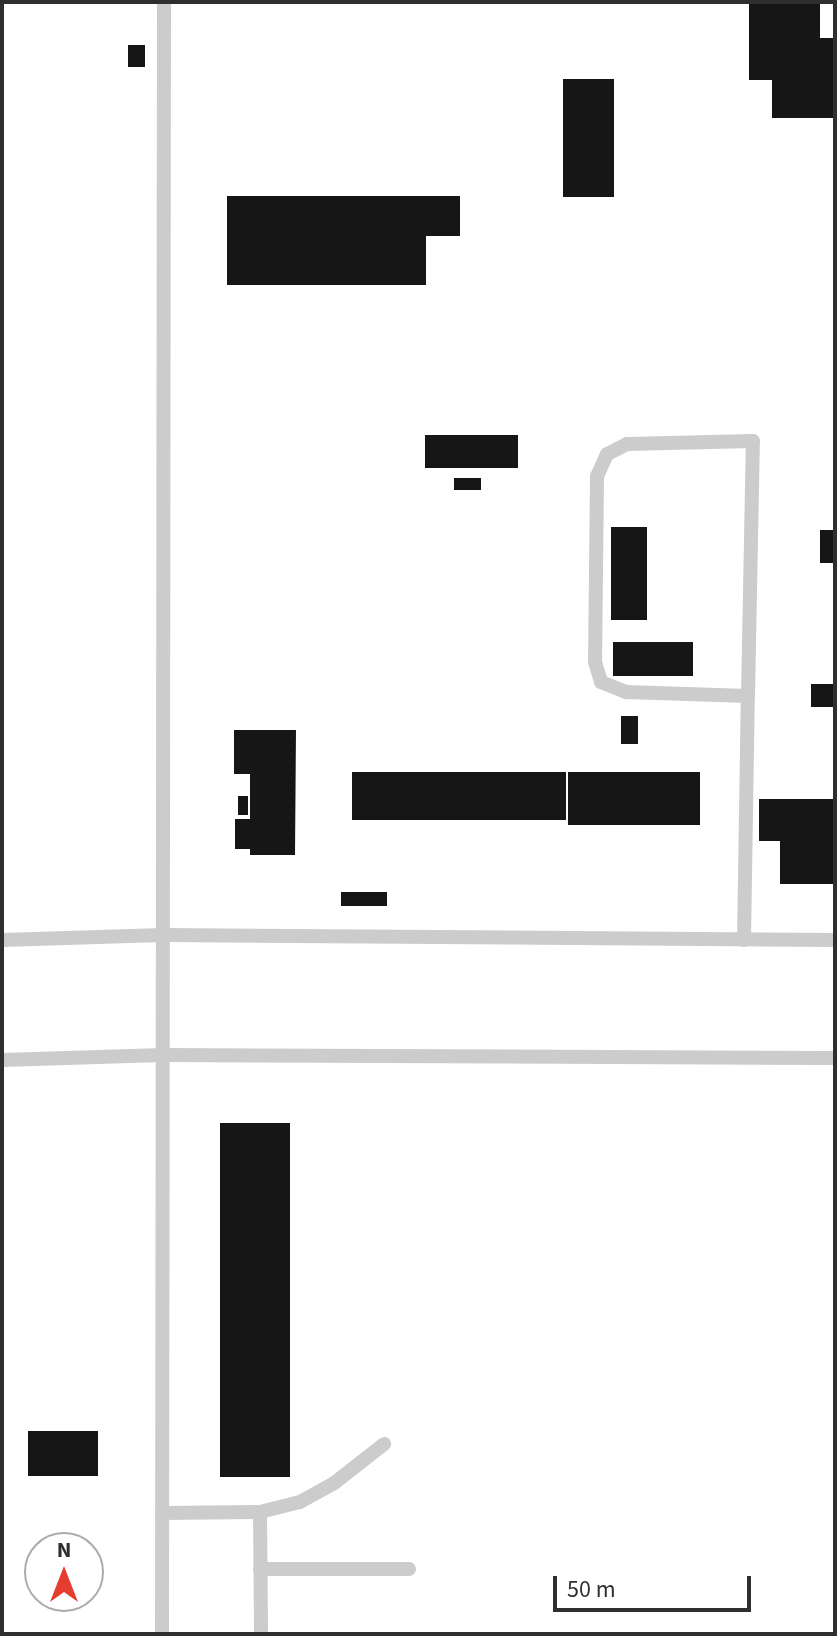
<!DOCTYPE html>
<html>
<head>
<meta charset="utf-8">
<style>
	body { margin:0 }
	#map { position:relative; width:837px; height:1636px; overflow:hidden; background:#fff; font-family:"Source Sans 3",sans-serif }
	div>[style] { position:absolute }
	.building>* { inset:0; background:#161616 }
	.lane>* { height:14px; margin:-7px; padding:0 7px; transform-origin:7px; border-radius:7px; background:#ccc }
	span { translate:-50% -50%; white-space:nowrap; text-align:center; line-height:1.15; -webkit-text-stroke:8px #fff; paint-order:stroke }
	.frame { position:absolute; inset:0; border:4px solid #2f2f2f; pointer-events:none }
	.north { position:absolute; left:24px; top:1532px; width:80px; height:80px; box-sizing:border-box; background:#fff; border:2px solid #acacac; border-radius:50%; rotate:0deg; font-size:22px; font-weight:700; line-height:32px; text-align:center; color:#2f2f2f }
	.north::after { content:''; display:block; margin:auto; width:28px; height:36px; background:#e53e31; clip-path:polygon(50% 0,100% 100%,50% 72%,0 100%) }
	.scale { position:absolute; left:553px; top:1576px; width:198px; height:36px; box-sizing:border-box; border:4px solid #2f2f2f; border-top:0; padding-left:10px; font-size:24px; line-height:28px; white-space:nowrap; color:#2f2f2f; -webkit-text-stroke:6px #fff; paint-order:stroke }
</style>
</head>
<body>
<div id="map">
	<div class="building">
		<div style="clip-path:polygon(749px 2px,820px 2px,820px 38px,833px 38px,833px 118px,772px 118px,772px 80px,749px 80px)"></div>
		<div style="clip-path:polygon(128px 45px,145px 45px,145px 67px,128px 67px)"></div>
		<div style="clip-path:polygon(563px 79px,614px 79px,614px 197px,563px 197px)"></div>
		<div style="clip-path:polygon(227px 196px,460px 196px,460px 236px,426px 236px,426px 285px,227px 285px)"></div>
		<div style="clip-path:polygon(425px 435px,518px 435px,518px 468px,425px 468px)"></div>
		<div style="clip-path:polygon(454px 478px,481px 478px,481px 490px,454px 490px)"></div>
		<div style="clip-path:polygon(611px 527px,647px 527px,647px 620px,611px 620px)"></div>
		<div style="clip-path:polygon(820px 530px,835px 530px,835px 563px,820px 563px)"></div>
		<div style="clip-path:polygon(613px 642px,693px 642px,693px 676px,613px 676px)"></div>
		<div style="clip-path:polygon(811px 684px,835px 684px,835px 707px,811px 707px)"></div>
		<div style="clip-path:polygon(621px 716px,638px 716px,638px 744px,621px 744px)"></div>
		<div style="clip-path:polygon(234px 730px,296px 730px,295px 855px,250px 855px,250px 849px,235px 849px,235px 819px,250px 819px,250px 774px,234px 774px)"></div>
		<div style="clip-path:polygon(352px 772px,566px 772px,566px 820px,352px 820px)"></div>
		<div style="clip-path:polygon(568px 772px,700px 772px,700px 825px,568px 825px)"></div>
		<div style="clip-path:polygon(238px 796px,248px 796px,248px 815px,238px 815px)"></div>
		<div style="clip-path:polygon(759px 799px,835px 799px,835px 884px,780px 884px,780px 841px,759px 841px)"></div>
		<div style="clip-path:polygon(341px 892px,387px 892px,387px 906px,341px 906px)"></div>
		<div style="clip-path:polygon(220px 1123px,290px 1123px,290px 1477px,220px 1477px)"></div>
		<div style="clip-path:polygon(28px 1431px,98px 1431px,98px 1476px,28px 1476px)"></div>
	</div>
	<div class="lane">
		<div style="left:2px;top:940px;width:161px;rotate:-1.8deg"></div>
		<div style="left:163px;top:935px;width:672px;rotate:0.43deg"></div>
		<div style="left:744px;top:940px;width:244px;rotate:-89.1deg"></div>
		<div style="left:748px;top:696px;width:255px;rotate:-88.9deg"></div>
		<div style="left:753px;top:441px;width:126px;rotate:178.6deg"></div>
		<div style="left:627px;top:444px;width:22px;rotate:153deg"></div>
		<div style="left:607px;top:454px;width:24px;rotate:114deg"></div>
		<div style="left:597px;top:476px;width:186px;rotate:90.6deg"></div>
		<div style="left:595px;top:662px;width:21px;rotate:73deg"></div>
		<div style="left:601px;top:682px;width:27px;rotate:22deg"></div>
		<div style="left:626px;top:692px;width:122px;rotate:1.9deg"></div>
		<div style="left:2px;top:1060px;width:161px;rotate:-1.8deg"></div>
		<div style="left:163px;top:1055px;width:672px;rotate:0.26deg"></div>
		<div style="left:260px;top:1512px;width:122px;rotate:89.5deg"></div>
		<div style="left:162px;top:1513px;width:98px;rotate:-0.6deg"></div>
		<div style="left:260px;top:1512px;width:41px;rotate:-14deg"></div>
		<div style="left:300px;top:1502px;width:38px;rotate:-29deg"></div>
		<div style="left:333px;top:1484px;width:65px;rotate:-38.1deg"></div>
		<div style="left:260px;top:1569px;width:149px"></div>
		<div style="left:162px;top:1634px;width:1632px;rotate:-89.93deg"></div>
	</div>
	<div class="frame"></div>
	<div class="north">N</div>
	<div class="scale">50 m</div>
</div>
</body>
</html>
